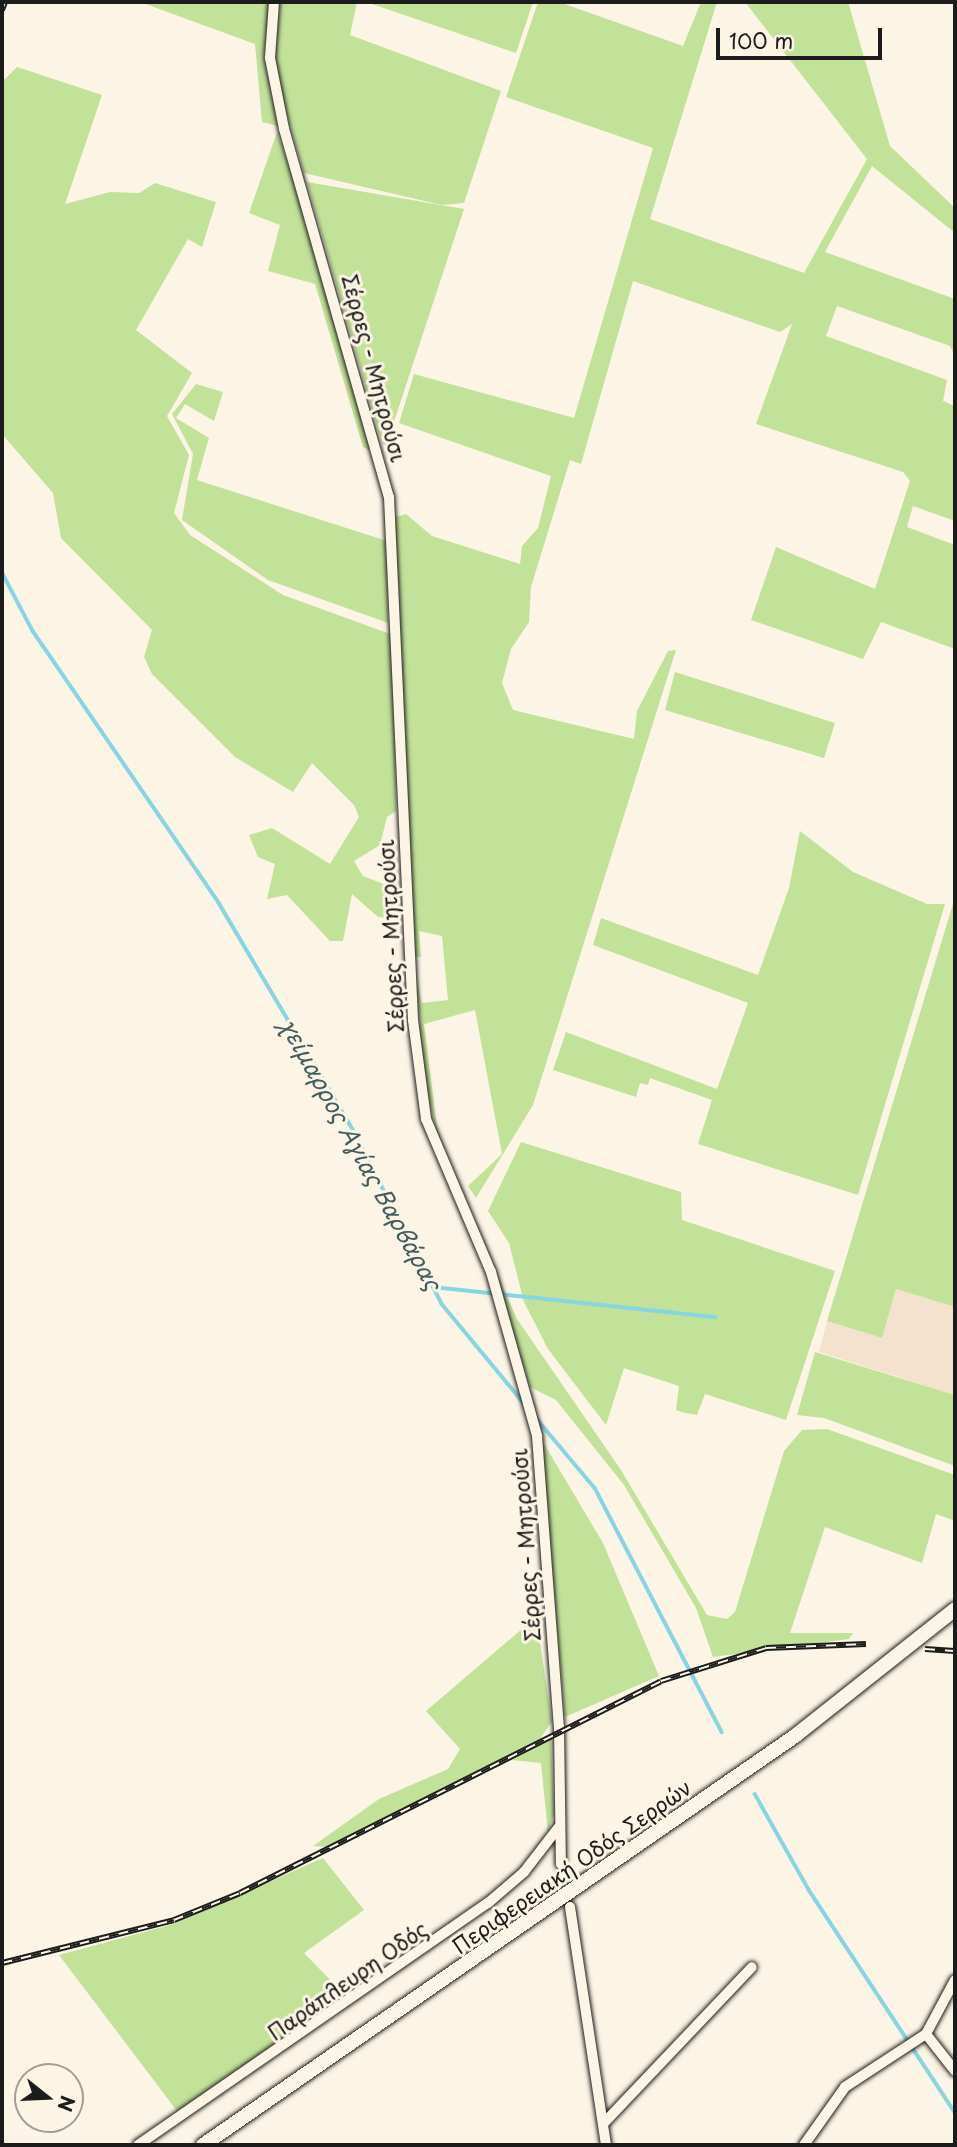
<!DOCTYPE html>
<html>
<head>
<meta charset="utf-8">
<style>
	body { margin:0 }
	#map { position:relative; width:957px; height:2147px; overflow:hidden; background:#fcf5e5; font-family:"Playpen Sans",sans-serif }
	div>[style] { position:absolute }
	.built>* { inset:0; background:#f5e2ce }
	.green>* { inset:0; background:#c2e199 }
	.stream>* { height:3.5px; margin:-1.75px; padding:0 1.75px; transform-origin:1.75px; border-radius:1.75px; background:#86d5e3 }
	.minor-tunnel>* { height:10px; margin-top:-5px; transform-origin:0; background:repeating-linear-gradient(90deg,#dad4c7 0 10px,transparent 0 15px) }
	.roads { filter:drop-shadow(0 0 2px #1c1c1c) drop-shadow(0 0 2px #1c1c1c) }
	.minor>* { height:10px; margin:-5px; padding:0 5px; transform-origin:5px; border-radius:5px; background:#fcf5e5 }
	.major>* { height:14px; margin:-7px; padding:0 7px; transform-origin:7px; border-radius:7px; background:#fcf5e5 }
	.rail>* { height:6px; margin-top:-3px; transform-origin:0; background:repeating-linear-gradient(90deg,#fcf5e5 0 10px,#1c1c1c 0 20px); box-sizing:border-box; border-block:2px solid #1c1c1c }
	span { translate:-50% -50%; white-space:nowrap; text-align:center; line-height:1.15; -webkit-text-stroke:6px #fcf5e5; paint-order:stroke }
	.street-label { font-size:21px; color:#1c1c1c }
	.water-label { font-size:23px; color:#415d62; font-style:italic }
	.frame { position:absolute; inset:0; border:4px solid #1c1c1c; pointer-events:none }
	.north { position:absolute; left:14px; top:2063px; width:70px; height:70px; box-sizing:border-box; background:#fcf5e5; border:2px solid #a29e95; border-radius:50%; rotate:108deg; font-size:19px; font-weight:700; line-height:28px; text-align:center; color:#1c1c1c }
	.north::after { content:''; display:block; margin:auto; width:24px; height:32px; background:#1c1c1c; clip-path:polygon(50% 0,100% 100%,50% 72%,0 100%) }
	.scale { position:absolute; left:716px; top:28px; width:166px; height:32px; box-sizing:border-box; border:4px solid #1c1c1c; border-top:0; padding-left:9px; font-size:21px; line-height:24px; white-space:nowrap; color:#1c1c1c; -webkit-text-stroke:5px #fcf5e5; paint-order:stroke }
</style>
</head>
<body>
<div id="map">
	<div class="built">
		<div style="clip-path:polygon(896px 1289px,955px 1307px,955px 1395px,819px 1352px,827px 1321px,882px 1338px)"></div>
	</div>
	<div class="green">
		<div style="clip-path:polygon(140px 2px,269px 2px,264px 57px,278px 126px,262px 122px,255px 44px)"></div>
		<div style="clip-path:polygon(280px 2px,357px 2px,350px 35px,501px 91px,464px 203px,442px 205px,304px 173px,279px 86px,275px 52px)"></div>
		<div style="clip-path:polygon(366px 2px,533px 2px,516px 53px)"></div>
		<div style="clip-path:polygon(538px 2px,559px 2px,683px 46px,701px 2px,717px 2px,650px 219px,804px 273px,867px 159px,745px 2px,848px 2px,890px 146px,955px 208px,955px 233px,872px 166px,825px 252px,955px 299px,955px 356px,950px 346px,837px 306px,826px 336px,947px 380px,943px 401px,955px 406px,955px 521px,913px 506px,907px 527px,955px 545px,955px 649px,881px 622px,863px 659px,751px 620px,776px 547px,875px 589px,910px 481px,903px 472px,756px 424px,792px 324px,780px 332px,633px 281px,581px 464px,570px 460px,531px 587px,529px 622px,511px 649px,502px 683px,513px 710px,634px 739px,637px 711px,668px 651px,676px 650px,533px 1105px,476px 1198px,468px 1186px,502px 1154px,475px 1010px,424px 1024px,437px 1127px,454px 1181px,472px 1202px,448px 1174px,424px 1081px,416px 975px,422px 1003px,448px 1000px,442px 936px,419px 931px,421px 957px,415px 957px,395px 517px,406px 514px,432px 536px,520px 564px,522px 546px,538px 528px,551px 476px,399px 423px,414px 374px,574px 418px,653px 148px,506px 97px)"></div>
		<div style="clip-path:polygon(17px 67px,102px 95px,65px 204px,110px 192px,139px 193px,155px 183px,216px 202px,202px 247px,188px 239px,136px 330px,192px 373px,167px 416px,189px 455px,174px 513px,190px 535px,283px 595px,393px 635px,396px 811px,387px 817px,380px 845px,354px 861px,363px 876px,399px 890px,399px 919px,378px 917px,352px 894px,343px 941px,330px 941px,287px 895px,267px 899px,275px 864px,258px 857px,249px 835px,272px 828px,330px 864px,359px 817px,354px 805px,312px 763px,293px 792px,235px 757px,152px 674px,144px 657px,152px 630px,61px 538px,53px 493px,2px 434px,2px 82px)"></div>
		<div style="clip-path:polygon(277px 132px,299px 197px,371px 451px,363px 447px,315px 284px,268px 271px,280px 225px,249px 213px)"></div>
		<div style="clip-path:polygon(307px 182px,464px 209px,386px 446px,382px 443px)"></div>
		<div style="clip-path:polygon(196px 384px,223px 392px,214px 421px,185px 404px,176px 418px,209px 438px,197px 480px,387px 541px,388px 623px,268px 580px,182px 520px,193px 454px,172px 414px)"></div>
		<div style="clip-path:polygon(675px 672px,835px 723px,824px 758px,665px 710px)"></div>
		<div style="clip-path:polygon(800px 831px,853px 872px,927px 904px,945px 904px,858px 1195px,698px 1144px,712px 1100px,650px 1078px,648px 1085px,640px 1083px,636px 1097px,553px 1070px,566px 1032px,717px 1089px,748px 1003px,593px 945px,601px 918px,758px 975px,789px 888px)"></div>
		<div style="clip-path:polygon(955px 897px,955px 1307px,896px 1289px,882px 1338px,827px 1321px)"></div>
		<div style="clip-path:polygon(521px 1142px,681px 1192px,682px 1220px,835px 1271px,786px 1420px,705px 1394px,697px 1415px,685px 1413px,676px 1410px,679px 1386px,624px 1368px,606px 1425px,548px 1349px,524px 1302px,509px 1243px,488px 1211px)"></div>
		<div style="clip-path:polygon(486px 1248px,517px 1319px,621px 1470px,707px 1615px,727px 1619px,735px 1612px,784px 1451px,802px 1430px,827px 1429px,955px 1475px,955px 1521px,936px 1514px,922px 1563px,825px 1527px,790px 1633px,853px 1633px,849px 1639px,713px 1657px,696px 1608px,624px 1485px,556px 1400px,530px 1387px)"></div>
		<div style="clip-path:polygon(815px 1352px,955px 1395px,955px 1466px,824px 1418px,797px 1415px)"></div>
		<div style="clip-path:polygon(540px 1437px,603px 1543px,659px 1676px,565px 1717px)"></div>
		<div style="clip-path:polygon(536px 1617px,552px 1721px,540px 1739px,329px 1847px,313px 1846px,379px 1799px,448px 1769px,460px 1749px,426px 1711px)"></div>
		<div style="clip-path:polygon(551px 1738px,554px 1813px,548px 1833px,541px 1763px,512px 1760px)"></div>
		<div style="clip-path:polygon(323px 1858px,364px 1910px,304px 1953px,346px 1996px,177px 2111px,59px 1955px,170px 1925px)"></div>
	</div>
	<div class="stream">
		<div style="left:2px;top:572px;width:67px;rotate:62.3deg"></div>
		<div style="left:33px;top:631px;width:330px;rotate:55.6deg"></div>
		<div style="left:219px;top:903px;width:264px;rotate:59.4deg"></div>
		<div style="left:353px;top:1130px;width:195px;rotate:62.9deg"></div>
		<div style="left:442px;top:1304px;width:127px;rotate:50.4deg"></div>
		<div style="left:433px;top:1287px;width:284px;rotate:6.1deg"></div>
		<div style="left:537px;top:1419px;width:90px;rotate:50deg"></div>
		<div style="left:595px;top:1488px;width:275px;rotate:62.5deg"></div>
		<div style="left:755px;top:1794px;width:110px;rotate:60.6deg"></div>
		<div style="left:809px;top:1890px;width:266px;rotate:56.7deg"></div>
	</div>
	<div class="minor-tunnel">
		<div style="left:561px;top:1864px;width:34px;rotate:78deg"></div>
	</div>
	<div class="roads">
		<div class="minor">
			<div style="left:274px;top:2px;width:56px;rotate:94.1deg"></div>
			<div style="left:270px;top:58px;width:72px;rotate:78.8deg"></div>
			<div style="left:284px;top:129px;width:383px;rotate:74.1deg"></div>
			<div style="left:389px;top:497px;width:524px;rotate:87.37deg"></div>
			<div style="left:413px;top:1020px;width:100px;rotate:82.5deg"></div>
			<div style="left:426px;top:1119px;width:166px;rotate:67deg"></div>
			<div style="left:491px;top:1272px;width:170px;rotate:74.3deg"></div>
			<div style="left:537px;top:1436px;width:292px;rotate:85.7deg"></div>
			<div style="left:559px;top:1727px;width:137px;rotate:89.2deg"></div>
			<div style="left:570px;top:1907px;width:241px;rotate:81.4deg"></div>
			<div style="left:926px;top:2034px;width:47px;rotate:51.9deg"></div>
			<div style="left:603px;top:2124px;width:216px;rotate:-46.5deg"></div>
			<div style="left:138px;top:2145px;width:426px;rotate:-34.7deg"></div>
			<div style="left:488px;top:1903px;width:48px;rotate:-40.7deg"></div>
			<div style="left:524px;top:1872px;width:56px;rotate:-52.3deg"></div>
			<div style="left:804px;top:2145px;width:71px;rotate:-54.7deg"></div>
			<div style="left:845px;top:2087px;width:97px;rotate:-33.2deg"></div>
			<div style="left:926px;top:2034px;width:61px;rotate:-61.8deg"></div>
		</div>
		<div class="major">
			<div style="left:203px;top:2145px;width:720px;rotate:-34.64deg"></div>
			<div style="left:795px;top:1736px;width:204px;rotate:-38.4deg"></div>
		</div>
	</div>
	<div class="rail">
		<div style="left:2px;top:10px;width:9px;rotate:-69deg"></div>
		<div style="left:925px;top:1649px;width:30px;rotate:4deg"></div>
		<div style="left:2px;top:1963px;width:177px;rotate:-14deg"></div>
		<div style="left:174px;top:1920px;width:71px;rotate:-22.2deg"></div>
		<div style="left:240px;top:1893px;width:471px;rotate:-26.7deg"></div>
		<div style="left:661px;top:1681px;width:110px;rotate:-17.4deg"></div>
		<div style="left:766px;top:1648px;width:100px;rotate:-2.3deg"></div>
	</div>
	<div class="street-label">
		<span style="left:375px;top:368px;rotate:75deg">Σέρρες - Μητρούσι</span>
		<span style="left:390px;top:936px;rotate:-93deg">Σέρρες - Μητρούσι</span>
		<span style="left:525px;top:1545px;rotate:-94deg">Σέρρες - Μητρούσι</span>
		<span style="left:571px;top:1866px;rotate:-35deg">Περιφερειακή Οδός Σερρών</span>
		<span style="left:347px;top:1980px;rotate:-35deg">Παράπλευρη Οδός</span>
	</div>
	<div class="water-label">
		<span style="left:361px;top:1154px;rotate:61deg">χείμαρρος Αγίας Βαρβάρας</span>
	</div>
	<div class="frame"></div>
	<div class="north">N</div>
	<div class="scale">100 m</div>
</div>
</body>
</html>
